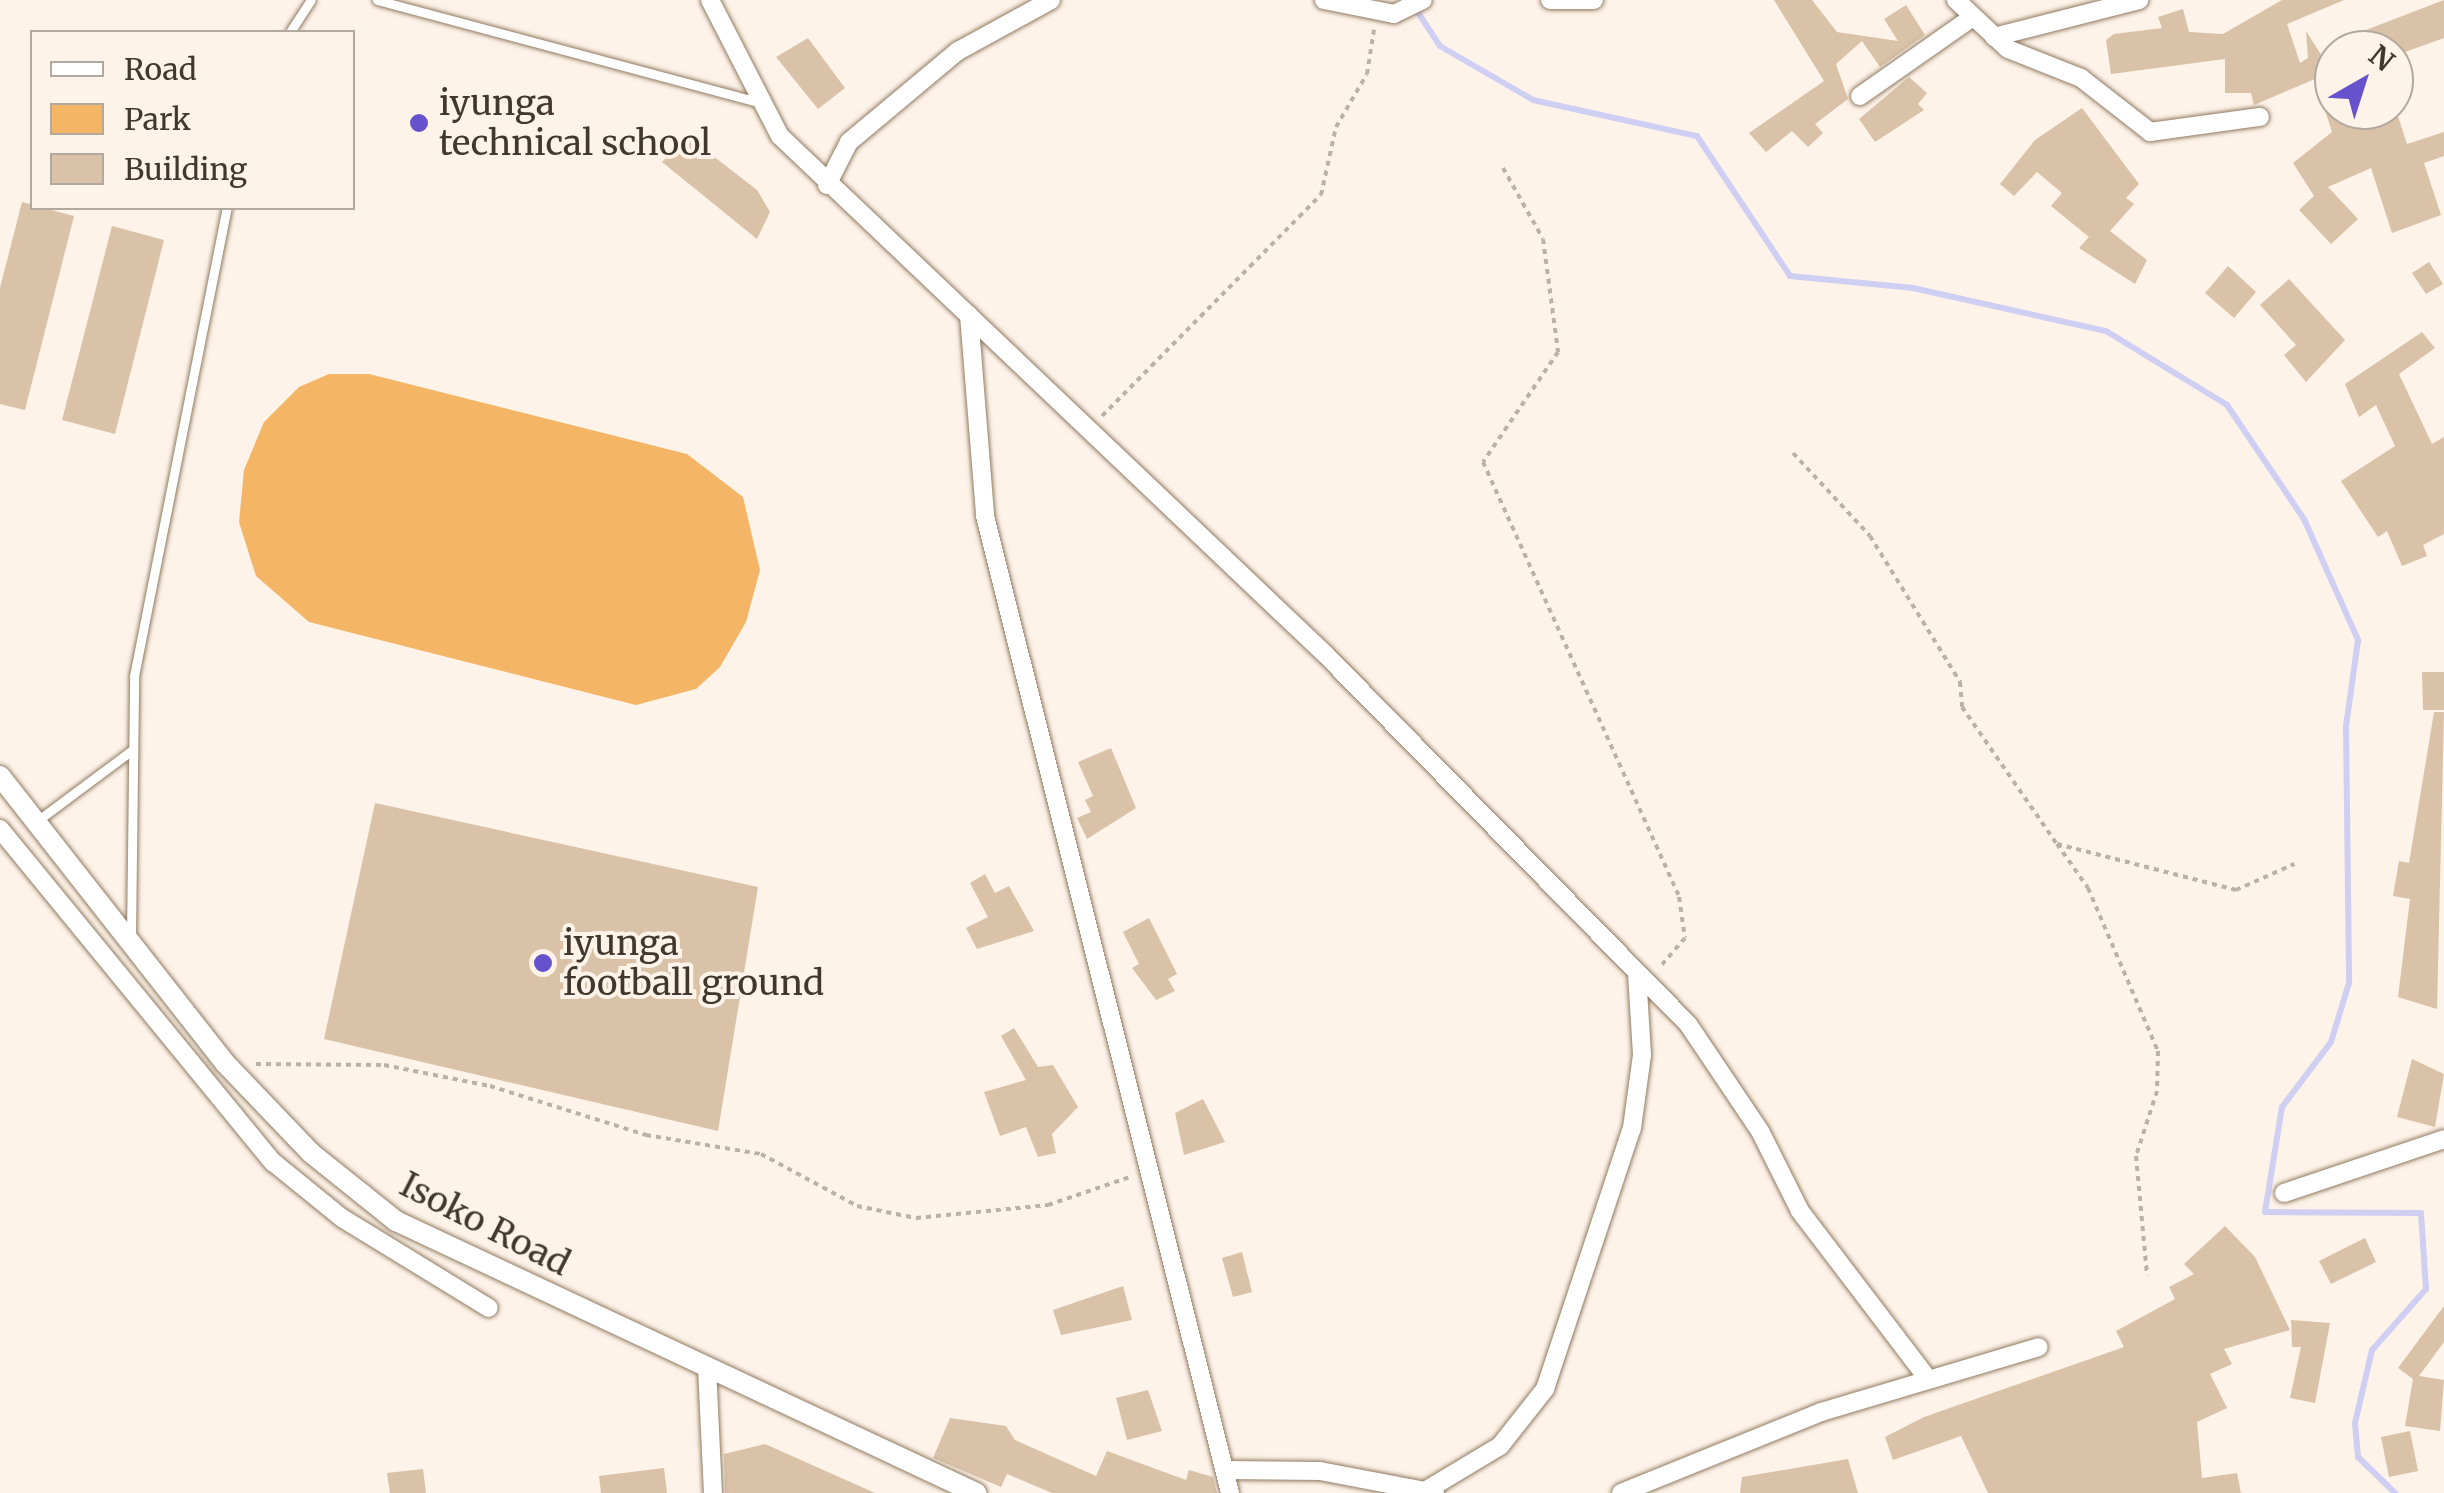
<!DOCTYPE html>
<html>
<head>
<meta charset="utf-8">
<style>
	body { margin:0 }
	#map { position:relative; width:2444px; height:1493px; overflow:hidden; background:#fdf3e8; font-family:Merriweather,serif }
	div>[style] { position:absolute }
	.green>* { inset:0; background:#f5b566 }
	.stream>* { height:6px; margin:-3px; padding:0 3px; transform-origin:3px; border-radius:3px; background:#cfcff3 }
	.building>* { inset:0; background:#d9c2a7 }
	.path>* { height:4px; margin-top:-2px; transform-origin:0; background:repeating-linear-gradient(90deg,#bbb1a6 0 5px,transparent 0 10px) }
	.roads { filter:drop-shadow(0 0 2px #907a61) drop-shadow(0 0 2px #907a61) }
	.service>* { height:9px; margin:-4.5px; padding:0 4.5px; transform-origin:4.5px; border-radius:4.5px; background:#fff }
	.minor>* { height:18px; margin:-9px; padding:0 9px; transform-origin:9px; border-radius:9px; background:#fff }
	.tertiary>* { height:20px; margin:-10px; padding:0 10px; transform-origin:10px; border-radius:10px; background:#fff }
	.dots>* { width:28px; height:28px; translate:-50% -50%; box-sizing:border-box; border:5px solid #fdf3e8; border-radius:50% }
	span { translate:-50% -50%; white-space:nowrap; text-align:center; line-height:1.15; -webkit-text-stroke:8px #fdf3e8; paint-order:stroke }
	.poi-label { font-size:35px; color:#41372c }
	.left { translate:0 -50%; text-align:left }
	.street-label { font-size:35px; color:#41372c }
	.legend { position:absolute; left:30px; top:30px; width:325px; height:180px; box-sizing:border-box; background:#fdf3e8; border:2px solid #b2a89d; margin:0; padding:12px 18px; list-style:none; font-size:30px; color:#41372c }
	.legend li { display:flex; align-items:center; gap:20px; height:50px }
	.legend b { width:50px; border:2px solid #b2a89d }
	.north { position:absolute; left:2314px; top:30px; width:100px; height:100px; box-sizing:border-box; background:#fdf3e8; border:2px solid #b2a89d; border-radius:50%; rotate:39deg; font-size:28px; font-weight:700; line-height:40px; text-align:center; color:#41372c }
	.north::after { content:''; display:block; margin:auto; width:35px; height:45px; background:#6652cc; clip-path:polygon(50% 0,100% 100%,50% 72%,0 100%) }
</style>
</head>
<body>
<div id="map">
	<div class="green">
		<div style="clip-path:polygon(329px 374px,369px 374px,687px 454px,743px 497px,760px 570px,746px 622px,720px 667px,696px 689px,636px 705px,309px 622px,256px 576px,239px 522px,244px 470px,264px 422px,299px 387px)"></div>
	</div>
	<div class="stream">
		<div style="left:1415px;top:8px;width:45px;rotate:56.7deg"></div>
		<div style="left:1440px;top:46px;width:108px;rotate:30.1deg"></div>
		<div style="left:1533px;top:100px;width:168px;rotate:12.4deg"></div>
		<div style="left:1697px;top:136px;width:168px;rotate:56.4deg"></div>
		<div style="left:1790px;top:276px;width:124px;rotate:5.6deg"></div>
		<div style="left:1913px;top:288px;width:198px;rotate:12.6deg"></div>
		<div style="left:2106px;top:331px;width:142px;rotate:31.4deg"></div>
		<div style="left:2227px;top:405px;width:138px;rotate:56deg"></div>
		<div style="left:2304px;top:519px;width:133px;rotate:65.9deg"></div>
		<div style="left:2358px;top:640px;width:87px;rotate:97.9deg"></div>
		<div style="left:2346px;top:726px;width:257px;rotate:89.3deg"></div>
		<div style="left:2349px;top:983px;width:62px;rotate:107deg"></div>
		<div style="left:2331px;top:1042px;width:81px;rotate:127deg"></div>
		<div style="left:2282px;top:1107px;width:106px;rotate:99.2deg"></div>
		<div style="left:2265px;top:1212px;width:156px;rotate:0.4deg"></div>
		<div style="left:2421px;top:1213px;width:76px;rotate:86.2deg"></div>
		<div style="left:2426px;top:1289px;width:81px;rotate:131.5deg"></div>
		<div style="left:2372px;top:1350px;width:75px;rotate:103.1deg"></div>
		<div style="left:2355px;top:1423px;width:34px;rotate:85deg"></div>
		<div style="left:2358px;top:1457px;width:52px;rotate:44.2deg"></div>
	</div>
	<div class="building">
		<div style="clip-path:polygon(1774px 0,1812px 0,1837px 32px,1898px 41px,1884px 19px,1906px 5px,1925px 35px,1880px 67px,1862px 41px,1836px 64px,1848px 99px,1815px 124px,1823px 133px,1808px 147px,1792px 131px,1766px 152px,1749px 133px,1824px 81px)"></div>
		<div style="clip-path:polygon(2282px 0,2344px 0,2287px 24px,2300px 63px,2308px 58px,2306px 31px,2334px 75px,2334px 110px,2396px 110px,2407px 144px,2444px 132px,2444px 156px,2424px 163px,2441px 215px,2392px 233px,2371px 168px,2328px 187px,2358px 219px,2331px 244px,2299px 210px,2314px 196px,2293px 163px,2332px 132px,2315px 79px,2254px 105px,2251px 93px,2225px 93px,2225px 59px,2111px 74px,2106px 40px,2114px 34px,2162px 28px,2158px 17px,2183px 9px,2189px 32px,2223px 34px)"></div>
		<div style="clip-path:polygon(2444px 0,2444px 38px,2394px 56px,2365px 50px,2358px 33px)"></div>
		<div style="clip-path:polygon(808px 38px,845px 88px,818px 109px,776px 57px)"></div>
		<div style="clip-path:polygon(1909px 77px,1927px 93px,1918px 104px,1924px 110px,1875px 142px,1859px 119px)"></div>
		<div style="clip-path:polygon(2082px 108px,2139px 184px,2126px 198px,2134px 204px,2110px 231px,2147px 260px,2135px 284px,2079px 248px,2089px 237px,2051px 206px,2062px 193px,2037px 172px,2014px 196px,2000px 184px,2035px 140px)"></div>
		<div style="clip-path:polygon(686px 135px,757px 190px,770px 212px,757px 239px,662px 162px)"></div>
		<div style="clip-path:polygon(22px 202px,74px 216px,25px 410px,0 404px,0 288px)"></div>
		<div style="clip-path:polygon(112px 226px,164px 240px,115px 434px,62px 420px)"></div>
		<div style="clip-path:polygon(2429px 262px,2443px 284px,2426px 294px,2412px 273px)"></div>
		<div style="clip-path:polygon(2228px 266px,2256px 292px,2234px 318px,2205px 293px)"></div>
		<div style="clip-path:polygon(2289px 279px,2345px 340px,2306px 382px,2284px 355px,2296px 345px,2260px 305px)"></div>
		<div style="clip-path:polygon(2422px 332px,2435px 348px,2399px 374px,2432px 444px,2444px 437px,2444px 534px,2423px 545px,2427px 556px,2402px 566px,2387px 531px,2378px 537px,2341px 481px,2395px 446px,2376px 405px,2359px 417px,2345px 384px)"></div>
		<div style="clip-path:polygon(2422px 672px,2444px 672px,2444px 710px,2423px 710px)"></div>
		<div style="clip-path:polygon(2434px 712px,2444px 712px,2437px 1009px,2398px 997px,2410px 899px,2393px 896px,2399px 861px,2409px 863px)"></div>
		<div style="clip-path:polygon(1111px 748px,1136px 808px,1087px 839px,1077px 818px,1091px 812px,1085px 800px,1093px 796px,1078px 762px)"></div>
		<div style="clip-path:polygon(375px 803px,758px 887px,718px 1131px,324px 1039px)"></div>
		<div style="clip-path:polygon(985px 874px,995px 893px,1009px 886px,1034px 931px,977px 949px,966px 928px,988px 917px,970px 883px)"></div>
		<div style="clip-path:polygon(1149px 918px,1177px 974px,1168px 979px,1175px 991px,1156px 1000px,1132px 968px,1139px 964px,1123px 932px)"></div>
		<div style="clip-path:polygon(1014px 1028px,1038px 1067px,1053px 1065px,1078px 1107px,1052px 1134px,1056px 1153px,1038px 1157px,1026px 1127px,1000px 1136px,984px 1092px,1026px 1080px,1001px 1036px)"></div>
		<div style="clip-path:polygon(2412px 1059px,2444px 1074px,2435px 1127px,2397px 1117px)"></div>
		<div style="clip-path:polygon(1203px 1099px,1225px 1142px,1184px 1155px,1175px 1113px)"></div>
		<div style="clip-path:polygon(2225px 1226px,2255px 1257px,2290px 1330px,2224px 1349px,2232px 1364px,2210px 1374px,2227px 1408px,2197px 1422px,2202px 1478px,2237px 1473px,2241px 1493px,1988px 1493px,1961px 1436px,1893px 1460px,1885px 1437px,1924px 1417px,2124px 1347px,2116px 1331px,2175px 1299px,2169px 1287px,2194px 1274px,2184px 1264px)"></div>
		<div style="clip-path:polygon(2365px 1238px,2376px 1262px,2331px 1284px,2319px 1261px)"></div>
		<div style="clip-path:polygon(1242px 1252px,1252px 1292px,1233px 1297px,1222px 1258px)"></div>
		<div style="clip-path:polygon(1123px 1286px,1132px 1320px,1061px 1335px,1053px 1310px)"></div>
		<div style="clip-path:polygon(2444px 1306px,2444px 1342px,2419px 1376px,2444px 1380px,2440px 1431px,2405px 1426px,2413px 1379px,2398px 1368px)"></div>
		<div style="clip-path:polygon(2291px 1320px,2330px 1323px,2315px 1403px,2290px 1398px,2301px 1347px,2292px 1347px)"></div>
		<div style="clip-path:polygon(1148px 1390px,1162px 1431px,1127px 1440px,1116px 1398px)"></div>
		<div style="clip-path:polygon(950px 1418px,1006px 1426px,1015px 1440px,1096px 1476px,1107px 1451px,1186px 1480px,1189px 1470px,1213px 1477px,1217px 1493px,1052px 1493px,1007px 1474px,1001px 1487px,933px 1458px)"></div>
		<div style="clip-path:polygon(2410px 1431px,2418px 1471px,2389px 1477px,2381px 1437px)"></div>
		<div style="clip-path:polygon(765px 1444px,875px 1493px,725px 1493px,724px 1454px)"></div>
		<div style="clip-path:polygon(1848px 1459px,1858px 1493px,1740px 1493px,1742px 1477px)"></div>
		<div style="clip-path:polygon(664px 1468px,667px 1493px,601px 1493px,599px 1476px)"></div>
		<div style="clip-path:polygon(423px 1469px,426px 1493px,390px 1493px,387px 1473px)"></div>
	</div>
	<div class="path">
		<div style="left:1503px;top:168px;width:81px;rotate:60.6deg"></div>
		<div style="left:1543px;top:239px;width:114px;rotate:82.4deg"></div>
		<div style="left:1558px;top:352px;width:133px;rotate:124.3deg"></div>
		<div style="left:1483px;top:462px;width:477px;rotate:65.7deg"></div>
		<div style="left:1679px;top:897px;width:41px;rotate:81.7deg"></div>
		<div style="left:1685px;top:938px;width:40px;rotate:131deg"></div>
		<div style="left:1102px;top:416px;width:311px;rotate:-45.3deg"></div>
		<div style="left:1321px;top:195px;width:70px;rotate:-77.6deg"></div>
		<div style="left:1336px;top:127px;width:61px;rotate:-59.7deg"></div>
		<div style="left:1367px;top:74px;width:45px;rotate:-81deg"></div>
		<div style="left:1793px;top:453px;width:113px;rotate:47.1deg"></div>
		<div style="left:1870px;top:536px;width:172px;rotate:58.3deg"></div>
		<div style="left:1960px;top:682px;width:25px;rotate:85deg"></div>
		<div style="left:1962px;top:707px;width:167px;rotate:55.3deg"></div>
		<div style="left:2057px;top:844px;width:185px;rotate:14.4deg"></div>
		<div style="left:2236px;top:890px;width:64px;rotate:-24.1deg"></div>
		<div style="left:2057px;top:844px;width:54px;rotate:54.8deg"></div>
		<div style="left:2088px;top:888px;width:177px;rotate:66.8deg"></div>
		<div style="left:2158px;top:1051px;width:40px;rotate:91.4deg"></div>
		<div style="left:2157px;top:1091px;width:68px;rotate:107.9deg"></div>
		<div style="left:2136px;top:1156px;width:120px;rotate:84.7deg"></div>
		<div style="left:256px;top:1064px;width:128px;rotate:0.4deg"></div>
		<div style="left:384px;top:1065px;width:108px;rotate:11.2deg"></div>
		<div style="left:490px;top:1086px;width:164px;rotate:17.4deg"></div>
		<div style="left:646px;top:1135px;width:117px;rotate:9.4deg"></div>
		<div style="left:761px;top:1154px;width:109px;rotate:28.4deg"></div>
		<div style="left:857px;top:1206px;width:60px;rotate:11.5deg"></div>
		<div style="left:916px;top:1218px;width:133px;rotate:-5.6deg"></div>
		<div style="left:1048px;top:1205px;width:87px;rotate:-18.9deg"></div>
	</div>
	<div class="roads">
		<div class="service">
			<div style="left:377px;top:0;width:393px;rotate:15deg"></div>
			<div style="left:290px;top:32px;width:38px;rotate:-57deg"></div>
			<div style="left:37px;top:821px;width:117px;rotate:-36.7deg"></div>
			<div style="left:131px;top:937px;width:261px;rotate:-89.3deg"></div>
			<div style="left:134px;top:676px;width:477px;rotate:-78.8deg"></div>
		</div>
		<div class="minor">
			<div style="left:710px;top:0;width:153px;rotate:62.8deg"></div>
			<div style="left:780px;top:136px;width:753px;rotate:43.55deg"></div>
			<div style="left:1326px;top:655px;width:517px;rotate:45.55deg"></div>
			<div style="left:1688px;top:1024px;width:129px;rotate:56.1deg"></div>
			<div style="left:1760px;top:1131px;width:89px;rotate:63.4deg"></div>
			<div style="left:1800px;top:1211px;width:211px;rotate:52.7deg"></div>
			<div style="left:1324px;top:0;width:71px;rotate:11.3deg"></div>
			<div style="left:1394px;top:14px;width:32px;rotate:-26deg"></div>
			<div style="left:1550px;top:0;width:44px"></div>
			<div style="left:1956px;top:0;width:71px;rotate:43.3deg"></div>
			<div style="left:2008px;top:49px;width:79px;rotate:21.7deg"></div>
			<div style="left:2081px;top:78px;width:88px;rotate:38deg"></div>
			<div style="left:2150px;top:132px;width:111px;rotate:-7.8deg"></div>
			<div style="left:1994px;top:37px;width:150px;rotate:-14.3deg"></div>
			<div style="left:1860px;top:96px;width:138px;rotate:-35deg"></div>
			<div style="left:827px;top:185px;width:48px;rotate:-62.9deg"></div>
			<div style="left:849px;top:142px;width:142px;rotate:-39.9deg"></div>
			<div style="left:958px;top:51px;width:106px;rotate:-28.7deg"></div>
			<div style="left:969px;top:315px;width:202px;rotate:85.4deg"></div>
			<div style="left:985px;top:516px;width:1007px;rotate:75.92deg"></div>
			<div style="left:0;top:829px;width:431px;rotate:50.7deg"></div>
			<div style="left:273px;top:1162px;width:89px;rotate:39.1deg"></div>
			<div style="left:342px;top:1218px;width:172px;rotate:31.5deg"></div>
			<div style="left:2284px;top:1193px;width:169px;rotate:-18.6deg"></div>
			<div style="left:707px;top:1367px;width:126px;rotate:87.3deg"></div>
			<div style="left:1227px;top:1470px;width:93px;rotate:0.6deg"></div>
			<div style="left:1320px;top:1471px;width:117px;rotate:10.8deg"></div>
			<div style="left:1425px;top:1491px;width:87px;rotate:-31deg"></div>
			<div style="left:1500px;top:1446px;width:73px;rotate:-51.7deg"></div>
			<div style="left:1545px;top:1389px;width:275px;rotate:-71.6deg"></div>
			<div style="left:1632px;top:1128px;width:74px;rotate:-82.2deg"></div>
			<div style="left:1642px;top:1055px;width:82px;rotate:-93.5deg"></div>
			<div style="left:1621px;top:1493px;width:216px;rotate:-22deg"></div>
			<div style="left:1821px;top:1412px;width:227px;rotate:-16.6deg"></div>
		</div>
		<div class="tertiary">
			<div style="left:0;top:776px;width:365px;rotate:51.9deg"></div>
			<div style="left:225px;top:1063px;width:124px;rotate:46.3deg"></div>
			<div style="left:311px;top:1153px;width:109px;rotate:38.7deg"></div>
			<div style="left:396px;top:1221px;width:641px;rotate:25.12deg"></div>
		</div>
	</div>
	<div class="dots">
		<div style="left:419px;top:123px;background:#6652cc"></div>
		<div style="left:543px;top:963px;background:#6652cc"></div>
	</div>
	<div class="poi-label">
		<span class="left" style="left:439px;top:123px">iyunga<br>technical school</span>
		<span class="left" style="left:563px;top:963px">iyunga<br>football ground</span>
	</div>
	<div class="street-label">
		<span style="left:485px;top:1224px;rotate:27deg">Isoko Road</span>
	</div>
	<ul class="legend">
	<li><b style="height:12px;background:#fff"></b>Road</li>
	<li><b style="height:28px;background:#f5b566"></b>Park</li>
	<li><b style="height:28px;background:#d9c2a7"></b>Building</li>
	</ul>
	<div class="north">N</div>
</div>
</body>
</html>
